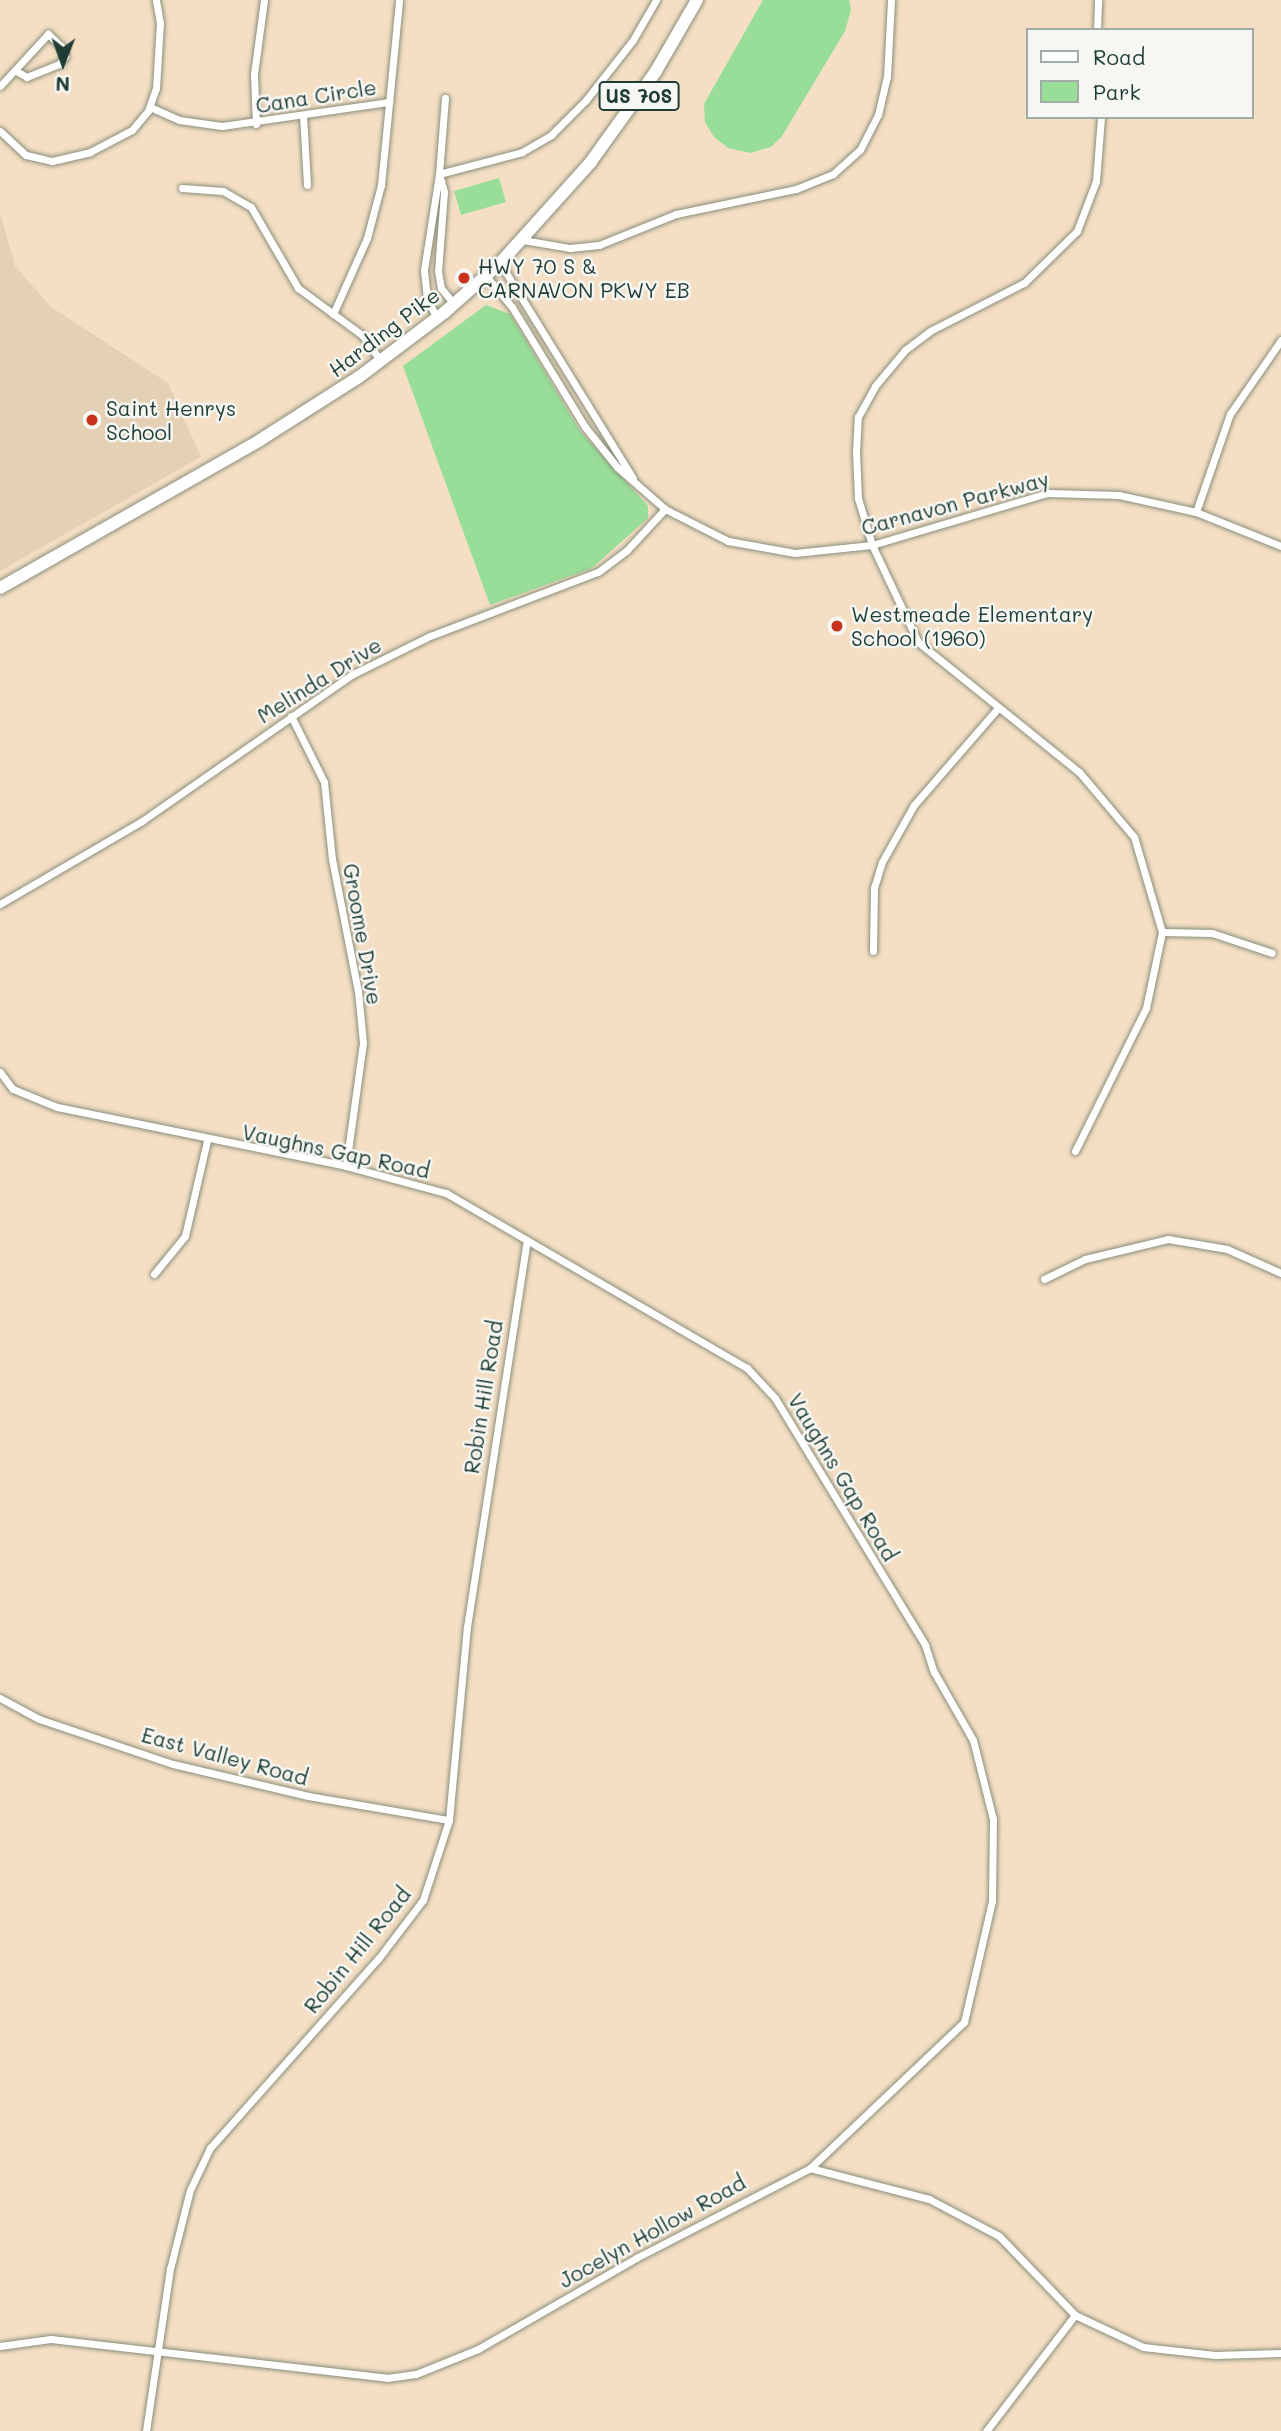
<!DOCTYPE html>
<html>
<head>
<meta charset="utf-8">
<style>
	body { margin:0 }
	#map { position:relative; width:1281px; height:2431px; overflow:hidden; background:#f4dfc4; font-family:Mali,sans-serif }
	div>[style] { position:absolute }
	.built>* { inset:0; background:#e4d1b5 }
	.green>* { inset:0; background:#98de98 }
	.roads { filter:drop-shadow(0 0 2px #8a8e7c) drop-shadow(0 0 2px #8a8e7c) }
	.minor>* { height:7px; margin:-3.5px; padding:0 3.5px; transform-origin:3.5px; border-radius:3.5px; background:#fff }
	.primary>* { height:12px; margin:-6px; padding:0 6px; transform-origin:6px; border-radius:6px; background:#fff }
	.dots>* { width:19px; height:19px; translate:-50% -50%; box-sizing:border-box; border:4px solid #f6f6f2; border-radius:50% }
	span { translate:-50% -50%; white-space:nowrap; text-align:center; line-height:1.15; -webkit-text-stroke:5px #f6f6f2; paint-order:stroke }
	.shield-label span { padding:2px 5px; background:#f6f6f2; border:2px solid; border-radius:5px; -webkit-text-stroke-width:0 }
	.shield-label { font-size:19px; color:#1f3d34; font-weight:700 }
	.street-label { font-size:21px; color:#1f3d34 }
	.poi-label { font-size:21px; color:#1f3d34 }
	.left { translate:0 -50%; text-align:left }
	.legend { position:absolute; left:1026px; top:28px; width:228px; height:91px; box-sizing:border-box; background:#f6f6f2; border:2px solid #a0aca6; margin:0; padding:9px 12px; list-style:none; font-size:21px; color:#1f3d34 }
	.legend li { display:flex; align-items:center; gap:14px; height:35px }
	.legend b { width:35px; border:2px solid #a0aca6 }
	.north { position:absolute; left:28px; top:28px; width:70px; height:70px; -webkit-text-stroke:5px #f6f6f2; paint-order:stroke; rotate:181deg; font-size:19px; font-weight:700; line-height:28px; text-align:center; color:#1f3d34 }
	.north::after { content:''; display:block; margin:auto; width:24px; height:32px; background:#1f3d34; clip-path:polygon(50% 0,100% 100%,50% 72%,0 100%) }
</style>
</head>
<body>
<div id="map">
	<div class="built">
		<div style="clip-path:polygon(0 212px,15px 266px,51px 307px,168px 383px,201px 457px,0 571px)"></div>
	</div>
	<div class="green">
		<div style="clip-path:polygon(763px 0,849px 0,851px 10px,845px 31px,782px 136px,771px 147px,750px 153px,728px 148px,714px 137px,705px 122px,704px 104px)"></div>
		<div style="clip-path:polygon(499px 178px,506px 202px,461px 215px,454px 191px)"></div>
		<div style="clip-path:polygon(486px 305px,510px 314px,580px 431px,648px 506px,648px 518px,592px 568px,490px 605px,403px 366px)"></div>
	</div>
	<div class="roads">
		<div class="minor">
			<div style="left:1097px;top:30px;width:30px;rotate:-88deg"></div>
			<div style="left:0;top:86px;width:71px;rotate:-47.3deg"></div>
			<div style="left:48px;top:34px;width:18px;rotate:43deg"></div>
			<div style="left:61px;top:46px;width:11px;rotate:68deg"></div>
			<div style="left:65px;top:56px;width:10px;rotate:127deg"></div>
			<div style="left:59px;top:64px;width:35px;rotate:158deg"></div>
			<div style="left:27px;top:77px;width:13px;rotate:-151deg"></div>
			<div style="left:445px;top:98px;width:76px;rotate:94.5deg"></div>
			<div style="left:439px;top:174px;width:86px;rotate:-14.8deg"></div>
			<div style="left:522px;top:152px;width:34px;rotate:-30deg"></div>
			<div style="left:551px;top:135px;width:49px;rotate:-45deg"></div>
			<div style="left:586px;top:100px;width:76px;rotate:-51.9deg"></div>
			<div style="left:633px;top:40px;width:46px;rotate:-60.1deg"></div>
			<div style="left:150px;top:107px;width:32px;rotate:24deg"></div>
			<div style="left:179px;top:120px;width:43px;rotate:7.9deg"></div>
			<div style="left:222px;top:126px;width:169px;rotate:-8.2deg"></div>
			<div style="left:303px;top:115px;width:70px;rotate:86.7deg"></div>
			<div style="left:256px;top:124px;width:50px;rotate:-92.3deg"></div>
			<div style="left:254px;top:74px;width:75px;rotate:-82.3deg"></div>
			<div style="left:0;top:131px;width:35px;rotate:43deg"></div>
			<div style="left:26px;top:155px;width:27px;rotate:13deg"></div>
			<div style="left:52px;top:161px;width:39px;rotate:-13deg"></div>
			<div style="left:90px;top:152px;width:47px;rotate:-27.6deg"></div>
			<div style="left:132px;top:130px;width:25px;rotate:-50deg"></div>
			<div style="left:148px;top:111px;width:24px;rotate:-71deg"></div>
			<div style="left:156px;top:88px;width:65px;rotate:-86.5deg"></div>
			<div style="left:160px;top:23px;width:23px;rotate:-100deg"></div>
			<div style="left:182px;top:188px;width:41px;rotate:4.2deg"></div>
			<div style="left:223px;top:191px;width:32px;rotate:30deg"></div>
			<div style="left:251px;top:207px;width:94px;rotate:59.9deg"></div>
			<div style="left:298px;top:288px;width:79px;rotate:36.3deg"></div>
			<div style="left:362px;top:335px;width:32px;rotate:54deg"></div>
			<div style="left:523px;top:240px;width:48px;rotate:9.7deg"></div>
			<div style="left:570px;top:248px;width:29px;rotate:-6deg"></div>
			<div style="left:599px;top:245px;width:83px;rotate:-21.9deg"></div>
			<div style="left:676px;top:214px;width:123px;rotate:-11.8deg"></div>
			<div style="left:796px;top:189px;width:40px;rotate:-22deg"></div>
			<div style="left:833px;top:174px;width:36px;rotate:-42deg"></div>
			<div style="left:860px;top:150px;width:39px;rotate:-63deg"></div>
			<div style="left:878px;top:115px;width:39px;rotate:-77deg"></div>
			<div style="left:887px;top:77px;width:77px;rotate:-87deg"></div>
			<div style="left:500px;top:263px;width:253px;rotate:58.3deg"></div>
			<div style="left:486px;top:276px;width:40px;rotate:50deg"></div>
			<div style="left:512px;top:307px;width:140px;rotate:58.7deg"></div>
			<div style="left:585px;top:427px;width:51px;rotate:51.3deg"></div>
			<div style="left:617px;top:467px;width:64px;rotate:41.2deg"></div>
			<div style="left:665px;top:509px;width:71px;rotate:26.9deg"></div>
			<div style="left:728px;top:541px;width:68px;rotate:10.2deg"></div>
			<div style="left:795px;top:553px;width:77px;rotate:-5.9deg"></div>
			<div style="left:872px;top:545px;width:184px;rotate:-16.5deg"></div>
			<div style="left:1048px;top:493px;width:71px;rotate:1.6deg"></div>
			<div style="left:1119px;top:495px;width:79px;rotate:12.4deg"></div>
			<div style="left:1196px;top:512px;width:92px;rotate:21.8deg"></div>
			<div style="left:333px;top:314px;width:83px;rotate:-65.9deg"></div>
			<div style="left:367px;top:238px;width:55px;rotate:-75.2deg"></div>
			<div style="left:381px;top:185px;width:186px;rotate:-84.4deg"></div>
			<div style="left:437px;top:318px;width:21px;rotate:-118deg"></div>
			<div style="left:427px;top:299px;width:29px;rotate:-96deg"></div>
			<div style="left:424px;top:270px;width:97px;rotate:-81.1deg"></div>
			<div style="left:439px;top:174px;width:19px;rotate:74deg"></div>
			<div style="left:444px;top:192px;width:79px;rotate:94.3deg"></div>
			<div style="left:438px;top:271px;width:17px;rotate:80deg"></div>
			<div style="left:441px;top:288px;width:21px;rotate:51deg"></div>
			<div style="left:1196px;top:512px;width:104px;rotate:-70.9deg"></div>
			<div style="left:1230px;top:414px;width:90px;rotate:-55.4deg"></div>
			<div style="left:291px;top:716px;width:74px;rotate:63.4deg"></div>
			<div style="left:324px;top:782px;width:77px;rotate:84.1deg"></div>
			<div style="left:332px;top:859px;width:135px;rotate:78.9deg"></div>
			<div style="left:358px;top:991px;width:52px;rotate:84.5deg"></div>
			<div style="left:363px;top:1043px;width:124px;rotate:97.9deg"></div>
			<div style="left:0;top:904px;width:164px;rotate:-30.3deg"></div>
			<div style="left:142px;top:821px;width:255px;rotate:-34.9deg"></div>
			<div style="left:351px;top:675px;width:88px;rotate:-26.3deg"></div>
			<div style="left:430px;top:636px;width:180px;rotate:-20.9deg"></div>
			<div style="left:598px;top:572px;width:36px;rotate:-37deg"></div>
			<div style="left:627px;top:550px;width:56px;rotate:-47.2deg"></div>
			<div style="left:1162px;top:932px;width:50px;rotate:1.1deg"></div>
			<div style="left:1212px;top:933px;width:63px;rotate:18.4deg"></div>
			<div style="left:873px;top:951px;width:63px;rotate:-89.1deg"></div>
			<div style="left:874px;top:888px;width:27px;rotate:-73deg"></div>
			<div style="left:882px;top:862px;width:65px;rotate:-60.7deg"></div>
			<div style="left:914px;top:805px;width:128px;rotate:-49.1deg"></div>
			<div style="left:0;top:1072px;width:21px;rotate:53deg"></div>
			<div style="left:13px;top:1089px;width:48px;rotate:22.2deg"></div>
			<div style="left:57px;top:1107px;width:295px;rotate:11.5deg"></div>
			<div style="left:346px;top:1166px;width:104px;rotate:15.1deg"></div>
			<div style="left:446px;top:1193px;width:348px;rotate:30.2deg"></div>
			<div style="left:747px;top:1368px;width:41px;rotate:47deg"></div>
			<div style="left:775px;top:1398px;width:289px;rotate:58.7deg"></div>
			<div style="left:925px;top:1645px;width:28px;rotate:72deg"></div>
			<div style="left:934px;top:1672px;width:78px;rotate:60.2deg"></div>
			<div style="left:973px;top:1740px;width:81px;rotate:75.8deg"></div>
			<div style="left:993px;top:1819px;width:82px;rotate:90.7deg"></div>
			<div style="left:992px;top:1901px;width:124px;rotate:103deg"></div>
			<div style="left:964px;top:2022px;width:212px;rotate:136.5deg"></div>
			<div style="left:1075px;top:1151px;width:160px;rotate:-63.6deg"></div>
			<div style="left:1146px;top:1008px;width:78px;rotate:-78.1deg"></div>
			<div style="left:1162px;top:932px;width:99px;rotate:-106.4deg"></div>
			<div style="left:1134px;top:837px;width:85px;rotate:-130.2deg"></div>
			<div style="left:1079px;top:772px;width:207px;rotate:-141.1deg"></div>
			<div style="left:918px;top:642px;width:107px;rotate:-115.4deg"></div>
			<div style="left:872px;top:545px;width:49px;rotate:-106.6deg"></div>
			<div style="left:858px;top:498px;width:46px;rotate:-92.5deg"></div>
			<div style="left:856px;top:452px;width:35px;rotate:-87deg"></div>
			<div style="left:858px;top:417px;width:35px;rotate:-61deg"></div>
			<div style="left:875px;top:386px;width:47px;rotate:-50.2deg"></div>
			<div style="left:905px;top:350px;width:31px;rotate:-37deg"></div>
			<div style="left:930px;top:331px;width:106px;rotate:-27.1deg"></div>
			<div style="left:1024px;top:283px;width:74px;rotate:-44.5deg"></div>
			<div style="left:1077px;top:231px;width:53px;rotate:-69.2deg"></div>
			<div style="left:1096px;top:181px;width:64px;rotate:-85.5deg"></div>
			<div style="left:154px;top:1274px;width:49px;rotate:-50.8deg"></div>
			<div style="left:185px;top:1236px;width:98px;rotate:-77deg"></div>
			<div style="left:1044px;top:1279px;width:46px;rotate:-26deg"></div>
			<div style="left:1085px;top:1259px;width:85px;rotate:-13.5deg"></div>
			<div style="left:1168px;top:1239px;width:60px;rotate:9.6deg"></div>
			<div style="left:1227px;top:1249px;width:59px;rotate:24deg"></div>
			<div style="left:0;top:1698px;width:44px;rotate:28.3deg"></div>
			<div style="left:39px;top:1719px;width:141px;rotate:18.6deg"></div>
			<div style="left:173px;top:1764px;width:139px;rotate:13.3deg"></div>
			<div style="left:308px;top:1796px;width:143px;rotate:9.7deg"></div>
			<div style="left:0;top:2346px;width:51px;rotate:-7.8deg"></div>
			<div style="left:51px;top:2339px;width:338px;rotate:6.6deg"></div>
			<div style="left:387px;top:2378px;width:29px;rotate:-8deg"></div>
			<div style="left:416px;top:2374px;width:67px;rotate:-22deg"></div>
			<div style="left:478px;top:2349px;width:182px;rotate:-29.9deg"></div>
			<div style="left:636px;top:2258px;width:196px;rotate:-27.3deg"></div>
			<div style="left:810px;top:2168px;width:123px;rotate:14.6deg"></div>
			<div style="left:929px;top:2199px;width:79px;rotate:27.9deg"></div>
			<div style="left:999px;top:2236px;width:110px;rotate:46.1deg"></div>
			<div style="left:1075px;top:2315px;width:75px;rotate:25.2deg"></div>
			<div style="left:1143px;top:2347px;width:72px;rotate:6.3deg"></div>
			<div style="left:1215px;top:2355px;width:66px;rotate:-1.7deg"></div>
			<div style="left:146px;top:2431px;width:164px;rotate:-81.6deg"></div>
			<div style="left:170px;top:2269px;width:81px;rotate:-75.8deg"></div>
			<div style="left:190px;top:2190px;width:47px;rotate:-64.5deg"></div>
			<div style="left:210px;top:2148px;width:253px;rotate:-48.4deg"></div>
			<div style="left:378px;top:1959px;width:74px;rotate:-52.7deg"></div>
			<div style="left:423px;top:1900px;width:84px;rotate:-72deg"></div>
			<div style="left:449px;top:1820px;width:194px;rotate:-84.7deg"></div>
			<div style="left:467px;top:1627px;width:391px;rotate:-81.2deg"></div>
			<div style="left:986px;top:2431px;width:146px;rotate:-52.5deg"></div>
		</div>
		<div class="primary">
			<div style="left:0;top:588px;width:299px;rotate:-29.6deg"></div>
			<div style="left:260px;top:440px;width:117px;rotate:-32.5deg"></div>
			<div style="left:359px;top:377px;width:108px;rotate:-37.1deg"></div>
			<div style="left:445px;top:312px;width:74px;rotate:-41.7deg"></div>
			<div style="left:500px;top:263px;width:135px;rotate:-48deg"></div>
			<div style="left:590px;top:163px;width:113px;rotate:-54.3deg"></div>
			<div style="left:656px;top:71px;width:82px;rotate:-60deg"></div>
		</div>
	</div>
	<div class="dots">
		<div style="left:464px;top:278px;background:#c8321e"></div>
		<div style="left:92px;top:420px;background:#c8321e"></div>
		<div style="left:837px;top:626px;background:#c8321e"></div>
	</div>
	<div class="shield-label">
		<span style="left:639px;top:96px">US 70S</span>
	</div>
	<div class="street-label">
		<span style="left:316px;top:96px;rotate:-9deg">Cana Circle</span>
		<span style="left:384px;top:332px;rotate:-37deg">Harding Pike</span>
		<span style="left:955px;top:503px;rotate:-15deg">Carnavon Parkway</span>
		<span style="left:319px;top:680px;rotate:-32deg">Melinda Drive</span>
		<span style="left:363px;top:934px;rotate:80deg">Groome Drive</span>
		<span style="left:336px;top:1151px;rotate:12deg">Vaughns Gap Road</span>
		<span style="left:483px;top:1397px;rotate:-81deg">Robin Hill Road</span>
		<span style="left:843px;top:1477px;rotate:59deg">Vaughns Gap Road</span>
		<span style="left:225px;top:1756px;rotate:15deg">East Valley Road</span>
		<span style="left:357px;top:1950px;rotate:-51deg">Robin Hill Road</span>
		<span style="left:652px;top:2231px;rotate:-29deg">Jocelyn Hollow Road</span>
	</div>
	<div class="poi-label">
		<span class="left" style="left:478px;top:278px">HWY 70 S &amp;<br>CARNAVON PKWY EB</span>
		<span class="left" style="left:106px;top:420px">Saint Henrys<br>School</span>
		<span class="left" style="left:851px;top:626px">Westmeade Elementary<br>School (1960)</span>
	</div>
	<ul class="legend">
	<li><b style="height:9px;background:#fff"></b>Road</li>
	<li><b style="height:19px;background:#98de98"></b>Park</li>
	</ul>
	<div class="north">N</div>
</div>
</body>
</html>
